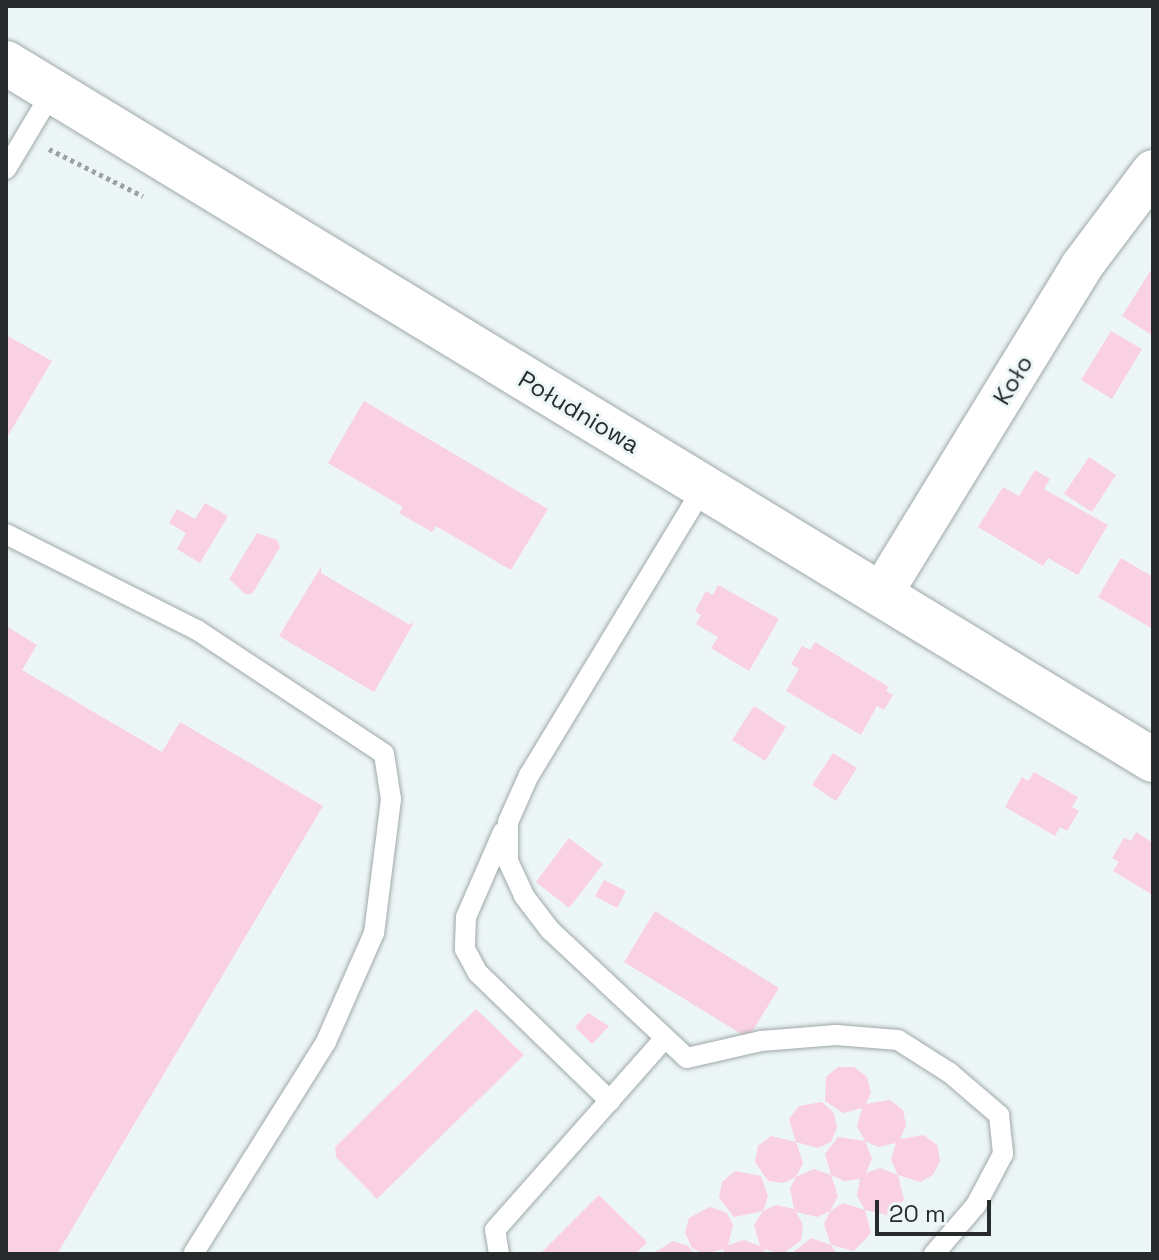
<!DOCTYPE html>
<html>
<head>
<meta charset="utf-8">
<style>
	body { margin:0 }
	#map { position:relative; width:1159px; height:1260px; overflow:hidden; background:#edf6f7; font-family:"Space Grotesk",sans-serif }
	div>[style] { position:absolute }
	.building>* { inset:0; background:#fad0e3 }
	.path>* { height:5px; margin-top:-2.5px; transform-origin:0; background:repeating-linear-gradient(90deg,#9ca3a3 0 4px,transparent 0 8px) }
	.roads { filter:drop-shadow(0 0 2px #9fa8a9) drop-shadow(0 0 2px #9fa8a9) }
	.lane>* { height:20px; margin:-10px; padding:0 10px; transform-origin:10px; border-radius:10px; background:#fff }
	.street>* { height:42px; margin:-21px; padding:0 21px; transform-origin:21px; border-radius:21px; background:#fff }
	.secondary>* { height:44px; margin:-22px; padding:0 22px; transform-origin:22px; border-radius:22px; background:#fff }
	span { translate:-50% -50%; white-space:nowrap; text-align:center; line-height:1.15; -webkit-text-stroke:6px #edf6f7; paint-order:stroke }
	.street-label { font-size:24px; color:#272b2b }
	.frame { position:absolute; inset:0; border:8px solid #272b2b; pointer-events:none }
	.scale { position:absolute; left:875px; top:1200px; width:116px; height:36px; box-sizing:border-box; border:4px solid #272b2b; border-top:0; padding-left:10px; font-size:24px; line-height:28px; white-space:nowrap; color:#272b2b; -webkit-text-stroke:6px #edf6f7; paint-order:stroke }
</style>
</head>
<body>
<div id="map">
	<div class="building">
		<div style="clip-path:polygon(1153px 267px,1153px 336px,1122px 316px)"></div>
		<div style="clip-path:polygon(1111px 331px,1142px 349px,1112px 399px,1081px 380px)"></div>
		<div style="clip-path:polygon(6px 335px,52px 361px,6px 439px)"></div>
		<div style="clip-path:polygon(364px 401px,548px 509px,511px 570px,436px 526px,432px 532px,399px 513px,403px 507px,328px 463px)"></div>
		<div style="clip-path:polygon(1089px 457px,1116px 475px,1092px 512px,1064px 494px)"></div>
		<div style="clip-path:polygon(1035px 470px,1050px 479px,1044px 489px,1108px 525px,1078px 575px,1048px 558px,1043px 566px,978px 527px,1003px 487px,1019px 496px)"></div>
		<div style="clip-path:polygon(205px 503px,228px 516px,200px 563px,177px 549px,186px 533px,169px 523px,177px 509px,195px 519px)"></div>
		<div style="clip-path:polygon(257px 533px,277px 540px,280px 547px,252px 594px,245px 594px,229px 579px)"></div>
		<div style="clip-path:polygon(1121px 558px,1153px 577px,1153px 629px,1098px 597px)"></div>
		<div style="clip-path:polygon(321px 567px,321px 573px,410px 625px,415px 621px,374px 692px,279px 636px)"></div>
		<div style="clip-path:polygon(718px 585px,779px 619px,749px 671px,711px 648px,718px 637px,696px 624px,701px 615px,695px 611px,706px 591px,713px 595px)"></div>
		<div style="clip-path:polygon(6px 626px,37px 645px,22px 670px,162px 752px,180px 722px,323px 806px,57px 1254px,6px 1254px)"></div>
		<div style="clip-path:polygon(815px 642px,889px 687px,886px 691px,893px 695px,884px 710px,877px 706px,861px 735px,786px 691px,799px 669px,791px 664px,802px 646px,810px 650px)"></div>
		<div style="clip-path:polygon(754px 706px,786px 727px,765px 761px,732px 740px)"></div>
		<div style="clip-path:polygon(833px 753px,857px 768px,836px 801px,812px 785px)"></div>
		<div style="clip-path:polygon(1034px 772px,1078px 797px,1072px 807px,1079px 811px,1067px 831px,1060px 827px,1055px 836px,1005px 807px,1022px 777px,1028px 781px)"></div>
		<div style="clip-path:polygon(1136px 832px,1153px 843px,1153px 895px,1113px 871px,1119px 862px,1112px 858px,1124px 838px,1131px 841px)"></div>
		<div style="clip-path:polygon(569px 838px,603px 864px,569px 908px,536px 882px)"></div>
		<div style="clip-path:polygon(604px 880px,626px 891px,617px 908px,595px 896px)"></div>
		<div style="clip-path:polygon(655px 911px,779px 988px,748px 1038px,624px 962px)"></div>
		<div style="clip-path:polygon(476px 1009px,524px 1055px,377px 1199px,336px 1157px,335px 1147px)"></div>
		<div style="clip-path:polygon(588px 1013px,609px 1026px,592px 1044px,575px 1027px)"></div>
		<div style="clip-path:polygon(evenodd,838px 1067px,854px 1067px,867px 1077px,871px 1092px,866px 1104px,890px 1100px,903px 1110px,906px 1126px,900px 1139px,924px 1135px,937px 1145px,940px 1161px,933px 1175px,920px 1182px,898px 1175px,904px 1200px,887px 1215px,865px 1210px,871px 1233px,854px 1251px,831px 1245px,837px 1254px,791px 1254px,811px 1238px,831px 1245px,824px 1224px,830px 1211px,817px 1217px,796px 1212px,803px 1225px,801px 1240px,783px 1254px,763px 1249px,766px 1254px,723px 1254px,724px 1249px,704px 1254px,692px 1248px,685px 1233px,689px 1218px,710px 1207px,727px 1213px,733px 1225px,728px 1245px,744px 1240px,760px 1246px,754px 1225px,763px 1211px,734px 1217px,719px 1198px,722px 1182px,735px 1171px,761px 1176px,768px 1196px,763px 1211px,776px 1205px,794px 1209px,790px 1188px,796px 1177px,783px 1183px,768px 1181px,755px 1162px,758px 1146px,771px 1136px,796px 1142px,789px 1119px,799px 1106px,822px 1102px,834px 1113px,837px 1128px,831px 1142px,818px 1148px,796px 1142px,803px 1163px,796px 1177px,814px 1169px,831px 1175px,825px 1154px,838px 1137px,865px 1141px,857px 1126px,862px 1108px,843px 1113px,825px 1101px,826px 1077px,838px 1067px,865px 1141px,878px 1147px,896px 1143px,891px 1160px,898px 1175px,880px 1168px,866px 1173px,872px 1159px,865px 1141px,838px 1067px,831px 1175px,844px 1181px,860px 1179px,857px 1196px,865px 1210px,843px 1203px,830px 1211px,838px 1196px,831px 1175px)"></div>
		<div style="clip-path:polygon(599px 1195px,647px 1242px,636px 1254px,540px 1254px)"></div>
		<div style="clip-path:polygon(673px 1241px,688px 1246px,695px 1254px,652px 1254px)"></div>
	</div>
	<div class="path">
		<div style="left:49px;top:149px;width:105px;rotate:26.6deg"></div>
	</div>
	<div class="roads">
		<div class="lane">
			<div style="left:6px;top:169px;width:90px;rotate:-59.1deg"></div>
			<div style="left:703px;top:488px;width:336px;rotate:121.2deg"></div>
			<div style="left:529px;top:775px;width:51px;rotate:114.1deg"></div>
			<div style="left:508px;top:822px;width:39px;rotate:90deg"></div>
			<div style="left:508px;top:861px;width:38px;rotate:65deg"></div>
			<div style="left:524px;top:896px;width:43px;rotate:52.6deg"></div>
			<div style="left:550px;top:930px;width:187px;rotate:43.1deg"></div>
			<div style="left:687px;top:1058px;width:76px;rotate:-12.9deg"></div>
			<div style="left:761px;top:1041px;width:75px;rotate:-4.6deg"></div>
			<div style="left:836px;top:1035px;width:62px;rotate:4.6deg"></div>
			<div style="left:898px;top:1040px;width:62px;rotate:32.4deg"></div>
			<div style="left:950px;top:1073px;width:65px;rotate:40.6deg"></div>
			<div style="left:999px;top:1115px;width:39px;rotate:84deg"></div>
			<div style="left:1003px;top:1154px;width:58px;rotate:117.9deg"></div>
			<div style="left:976px;top:1205px;width:65px;rotate:130.6deg"></div>
			<div style="left:6px;top:534px;width:214px;rotate:26.7deg"></div>
			<div style="left:197px;top:630px;width:224px;rotate:33.5deg"></div>
			<div style="left:384px;top:754px;width:46px;rotate:81.2deg"></div>
			<div style="left:391px;top:799px;width:135px;rotate:97.2deg"></div>
			<div style="left:374px;top:933px;width:119px;rotate:113.8deg"></div>
			<div style="left:326px;top:1042px;width:250px;rotate:122.1deg"></div>
			<div style="left:503px;top:832px;width:93px;rotate:113.5deg"></div>
			<div style="left:466px;top:917px;width:32px;rotate:92deg"></div>
			<div style="left:465px;top:949px;width:27px;rotate:62deg"></div>
			<div style="left:478px;top:973px;width:184px;rotate:44.1deg"></div>
			<div style="left:499px;top:1254px;width:24px;rotate:-99deg"></div>
			<div style="left:495px;top:1230px;width:256px;rotate:-48.5deg"></div>
		</div>
		<div class="street">
			<div style="left:881px;top:594px;width:383px;rotate:-58.5deg"></div>
			<div style="left:1081px;top:267px;width:120px;rotate:-53.1deg"></div>
		</div>
		<div class="secondary">
			<div style="left:6px;top:63px;width:1342px;rotate:31.29deg"></div>
		</div>
	</div>
	<div class="street-label">
		<span style="left:1013px;top:380px;rotate:-59deg">Koło</span>
		<span style="left:579px;top:412px;rotate:31deg">Południowa</span>
	</div>
	<div class="frame"></div>
	<div class="scale">20 m</div>
</div>
</body>
</html>
